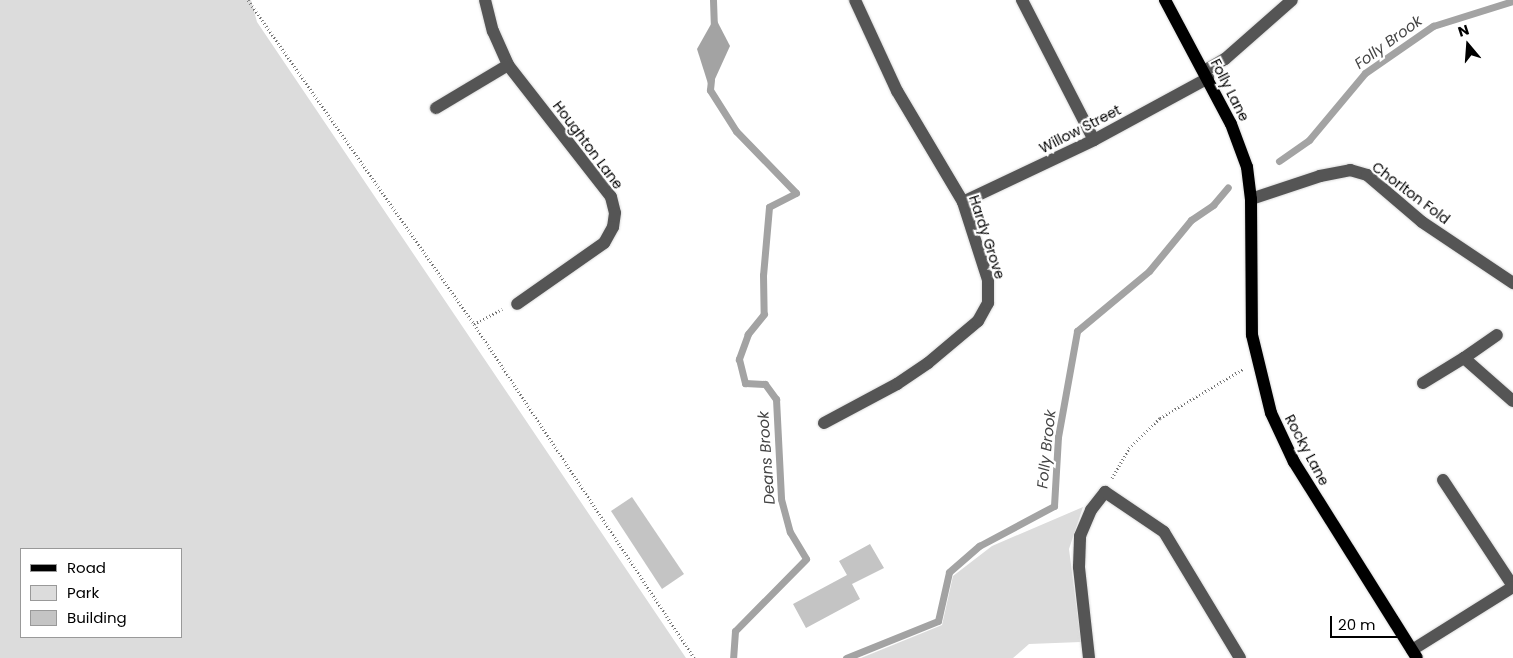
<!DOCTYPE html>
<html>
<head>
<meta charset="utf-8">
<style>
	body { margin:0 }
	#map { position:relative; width:1513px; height:658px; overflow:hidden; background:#fff; font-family:Poppins,sans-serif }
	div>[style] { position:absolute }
	.green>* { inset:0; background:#dcdcdc }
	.water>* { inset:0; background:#a3a3a3 }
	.stream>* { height:7px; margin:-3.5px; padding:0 3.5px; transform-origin:3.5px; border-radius:3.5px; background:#a3a3a3 }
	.building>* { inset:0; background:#c4c4c4 }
	.path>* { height:3px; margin-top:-1.5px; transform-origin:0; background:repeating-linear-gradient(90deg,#777 0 1px,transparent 0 3.5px) }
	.roads { filter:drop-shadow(0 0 1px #dbdbdb) drop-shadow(0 0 1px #dbdbdb) }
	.minor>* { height:12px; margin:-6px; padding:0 6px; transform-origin:6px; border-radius:6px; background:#555 }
	.major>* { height:12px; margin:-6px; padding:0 6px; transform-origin:6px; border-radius:6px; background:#000 }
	span { translate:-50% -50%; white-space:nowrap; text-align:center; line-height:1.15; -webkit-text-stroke:4.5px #fff; paint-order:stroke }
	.street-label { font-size:14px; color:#000 }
	.water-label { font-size:15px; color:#444; font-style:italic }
	.legend { position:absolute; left:20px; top:548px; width:162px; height:90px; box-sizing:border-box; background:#fff; border:1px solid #999; margin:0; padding:6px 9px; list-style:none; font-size:15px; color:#000 }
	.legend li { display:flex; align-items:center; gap:10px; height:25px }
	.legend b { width:25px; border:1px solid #999 }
	.north { position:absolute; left:1443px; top:20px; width:50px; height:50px; -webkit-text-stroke:4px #fff; paint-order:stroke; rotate:342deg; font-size:14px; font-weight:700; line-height:20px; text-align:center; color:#000 }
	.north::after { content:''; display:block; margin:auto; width:18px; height:22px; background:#000; clip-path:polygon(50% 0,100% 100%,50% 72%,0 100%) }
	.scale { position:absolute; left:1330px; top:616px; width:68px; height:22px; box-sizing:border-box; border:2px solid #000; border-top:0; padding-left:6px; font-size:15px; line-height:18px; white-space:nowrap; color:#000; -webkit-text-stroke:4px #fff; paint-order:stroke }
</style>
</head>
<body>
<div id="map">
	<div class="green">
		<div style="clip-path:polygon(evenodd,0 0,251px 0,257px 22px,686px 658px,0 658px,0 0,21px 549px,181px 549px,181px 637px,21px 637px,21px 549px)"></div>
		<div style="clip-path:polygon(1083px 507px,1069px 549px,1081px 642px,1029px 644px,1013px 658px,861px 658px,942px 625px,953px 576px,992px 546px)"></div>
	</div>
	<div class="water">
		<div style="clip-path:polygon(715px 17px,730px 46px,710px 90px,697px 49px)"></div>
	</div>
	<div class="stream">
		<div style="left:713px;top:0;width:24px;rotate:88deg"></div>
		<div style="left:711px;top:80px;width:10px;rotate:96deg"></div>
		<div style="left:710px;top:90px;width:49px;rotate:57.6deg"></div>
		<div style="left:736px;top:131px;width:86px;rotate:45.9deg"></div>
		<div style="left:796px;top:193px;width:30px;rotate:153deg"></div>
		<div style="left:769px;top:207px;width:68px;rotate:95deg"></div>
		<div style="left:763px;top:275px;width:39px;rotate:89deg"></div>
		<div style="left:764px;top:314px;width:26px;rotate:129deg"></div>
		<div style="left:748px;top:334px;width:27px;rotate:110deg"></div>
		<div style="left:739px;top:359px;width:25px;rotate:76deg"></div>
		<div style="left:745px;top:383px;width:20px;rotate:3deg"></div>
		<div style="left:765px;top:384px;width:19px;rotate:54deg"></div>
		<div style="left:776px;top:399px;width:100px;rotate:87.1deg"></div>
		<div style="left:781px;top:499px;width:34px;rotate:75deg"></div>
		<div style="left:790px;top:532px;width:31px;rotate:59deg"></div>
		<div style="left:806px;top:559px;width:101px;rotate:134.6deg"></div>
		<div style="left:735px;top:631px;width:27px;rotate:94deg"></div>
		<div style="left:1279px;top:161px;width:37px;rotate:-35deg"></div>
		<div style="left:1309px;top:140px;width:87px;rotate:-50.1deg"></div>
		<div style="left:1365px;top:73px;width:83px;rotate:-34.7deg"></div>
		<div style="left:1433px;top:26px;width:84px;rotate:-17.4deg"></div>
		<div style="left:846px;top:658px;width:99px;rotate:-21.9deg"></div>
		<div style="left:938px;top:621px;width:50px;rotate:-77.3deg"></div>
		<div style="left:949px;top:572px;width:40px;rotate:-41deg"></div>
		<div style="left:979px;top:546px;width:85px;rotate:-28.1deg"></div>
		<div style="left:1054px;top:506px;width:69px;rotate:-86.7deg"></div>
		<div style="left:1058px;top:437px;width:108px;rotate:-79.8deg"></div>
		<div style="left:1077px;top:331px;width:94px;rotate:-39.8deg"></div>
		<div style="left:1149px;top:271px;width:66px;rotate:-50.5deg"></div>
		<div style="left:1191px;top:220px;width:27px;rotate:-34deg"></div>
		<div style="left:1213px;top:205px;width:23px;rotate:-50deg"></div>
	</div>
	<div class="building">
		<div style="clip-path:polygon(632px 497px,684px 574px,662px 589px,611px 511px)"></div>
		<div style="clip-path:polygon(870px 544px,884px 568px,852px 584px,860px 599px,806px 628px,793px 604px,847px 575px,839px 561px)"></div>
	</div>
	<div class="path">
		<div style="left:248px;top:0;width:395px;rotate:55.1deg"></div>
		<div style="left:474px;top:324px;width:400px;rotate:56.6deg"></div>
		<div style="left:474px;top:324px;width:32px;rotate:-28deg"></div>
		<div style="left:1112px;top:478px;width:34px;rotate:-60deg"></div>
		<div style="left:1129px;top:448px;width:43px;rotate:-44.1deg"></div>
		<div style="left:1160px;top:418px;width:96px;rotate:-30.6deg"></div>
	</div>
	<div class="roads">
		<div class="minor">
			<div style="left:485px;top:0;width:32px;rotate:76deg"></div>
			<div style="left:493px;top:31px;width:37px;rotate:66deg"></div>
			<div style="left:508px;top:65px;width:167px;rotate:52deg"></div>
			<div style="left:611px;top:197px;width:16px;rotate:76deg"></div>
			<div style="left:615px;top:213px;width:14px;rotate:98deg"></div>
			<div style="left:613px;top:227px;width:18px;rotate:119deg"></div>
			<div style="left:604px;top:243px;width:106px;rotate:145deg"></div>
			<div style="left:1022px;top:0;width:157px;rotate:62.8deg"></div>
			<div style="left:1204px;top:71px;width:24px;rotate:-30deg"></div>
			<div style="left:1225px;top:59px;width:89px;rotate:-41.4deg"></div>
			<div style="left:436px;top:108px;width:84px;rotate:-30.8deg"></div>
			<div style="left:1251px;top:199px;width:73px;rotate:-18.4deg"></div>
			<div style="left:1320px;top:176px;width:31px;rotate:-11deg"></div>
			<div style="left:1350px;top:170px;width:18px;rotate:16deg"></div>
			<div style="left:1367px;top:175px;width:72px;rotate:40.5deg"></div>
			<div style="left:1422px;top:222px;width:110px;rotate:33.8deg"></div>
			<div style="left:963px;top:202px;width:145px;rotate:-25.3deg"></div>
			<div style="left:1094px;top:140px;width:130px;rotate:-28.5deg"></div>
			<div style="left:1464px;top:358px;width:40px;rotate:-34.9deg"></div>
			<div style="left:1423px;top:383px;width:48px;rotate:-31.4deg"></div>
			<div style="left:1464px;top:358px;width:65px;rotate:41.3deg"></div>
			<div style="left:824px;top:423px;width:83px;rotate:-28.1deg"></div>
			<div style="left:897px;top:384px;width:37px;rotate:-34deg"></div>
			<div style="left:928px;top:363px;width:65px;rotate:-40deg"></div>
			<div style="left:978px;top:321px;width:21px;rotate:-61deg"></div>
			<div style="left:988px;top:303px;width:23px;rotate:-90deg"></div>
			<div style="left:988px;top:280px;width:82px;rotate:-107.8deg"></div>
			<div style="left:963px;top:202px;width:129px;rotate:-120.7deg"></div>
			<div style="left:897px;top:91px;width:100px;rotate:-114.8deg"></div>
			<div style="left:1443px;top:480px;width:127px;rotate:56.6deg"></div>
			<div style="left:1412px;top:650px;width:119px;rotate:-32deg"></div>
			<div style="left:1089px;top:658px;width:92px;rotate:-96.3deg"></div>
			<div style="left:1079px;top:567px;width:31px;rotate:-88deg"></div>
			<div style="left:1080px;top:536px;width:28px;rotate:-67deg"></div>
			<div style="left:1091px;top:510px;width:23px;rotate:-52deg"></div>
			<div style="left:1105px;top:492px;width:71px;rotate:34.1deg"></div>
			<div style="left:1164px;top:532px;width:147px;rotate:58.9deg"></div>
		</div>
		<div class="major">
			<div style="left:1165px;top:0;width:140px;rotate:62deg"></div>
			<div style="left:1231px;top:124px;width:46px;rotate:69.6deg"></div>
			<div style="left:1247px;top:167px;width:32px;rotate:83deg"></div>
			<div style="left:1251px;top:199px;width:136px;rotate:89.6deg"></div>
			<div style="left:1252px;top:335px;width:80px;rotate:76.3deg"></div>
			<div style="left:1271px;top:413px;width:54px;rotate:64.9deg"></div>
			<div style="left:1294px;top:462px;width:231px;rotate:57.9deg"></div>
		</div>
	</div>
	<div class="street-label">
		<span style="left:1230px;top:90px;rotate:63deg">Folly Lane</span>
		<span style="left:1080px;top:129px;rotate:-27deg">Willow Street</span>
		<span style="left:588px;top:145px;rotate:53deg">Houghton Lane</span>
		<span style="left:1411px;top:193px;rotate:37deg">Chorlton Fold</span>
		<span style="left:987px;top:237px;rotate:72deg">Hardy Grove</span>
		<span style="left:1307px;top:450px;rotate:62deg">Rocky Lane</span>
	</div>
	<div class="water-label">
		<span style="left:1388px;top:42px;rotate:-36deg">Folly Brook</span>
		<span style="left:1046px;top:449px;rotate:-84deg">Folly Brook</span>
		<span style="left:766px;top:458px;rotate:-94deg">Deans Brook</span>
	</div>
	<ul class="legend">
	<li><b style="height:6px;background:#000"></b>Road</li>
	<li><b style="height:14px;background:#dcdcdc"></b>Park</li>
	<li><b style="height:14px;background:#c4c4c4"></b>Building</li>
	</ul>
	<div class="north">N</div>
	<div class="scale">20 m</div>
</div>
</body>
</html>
